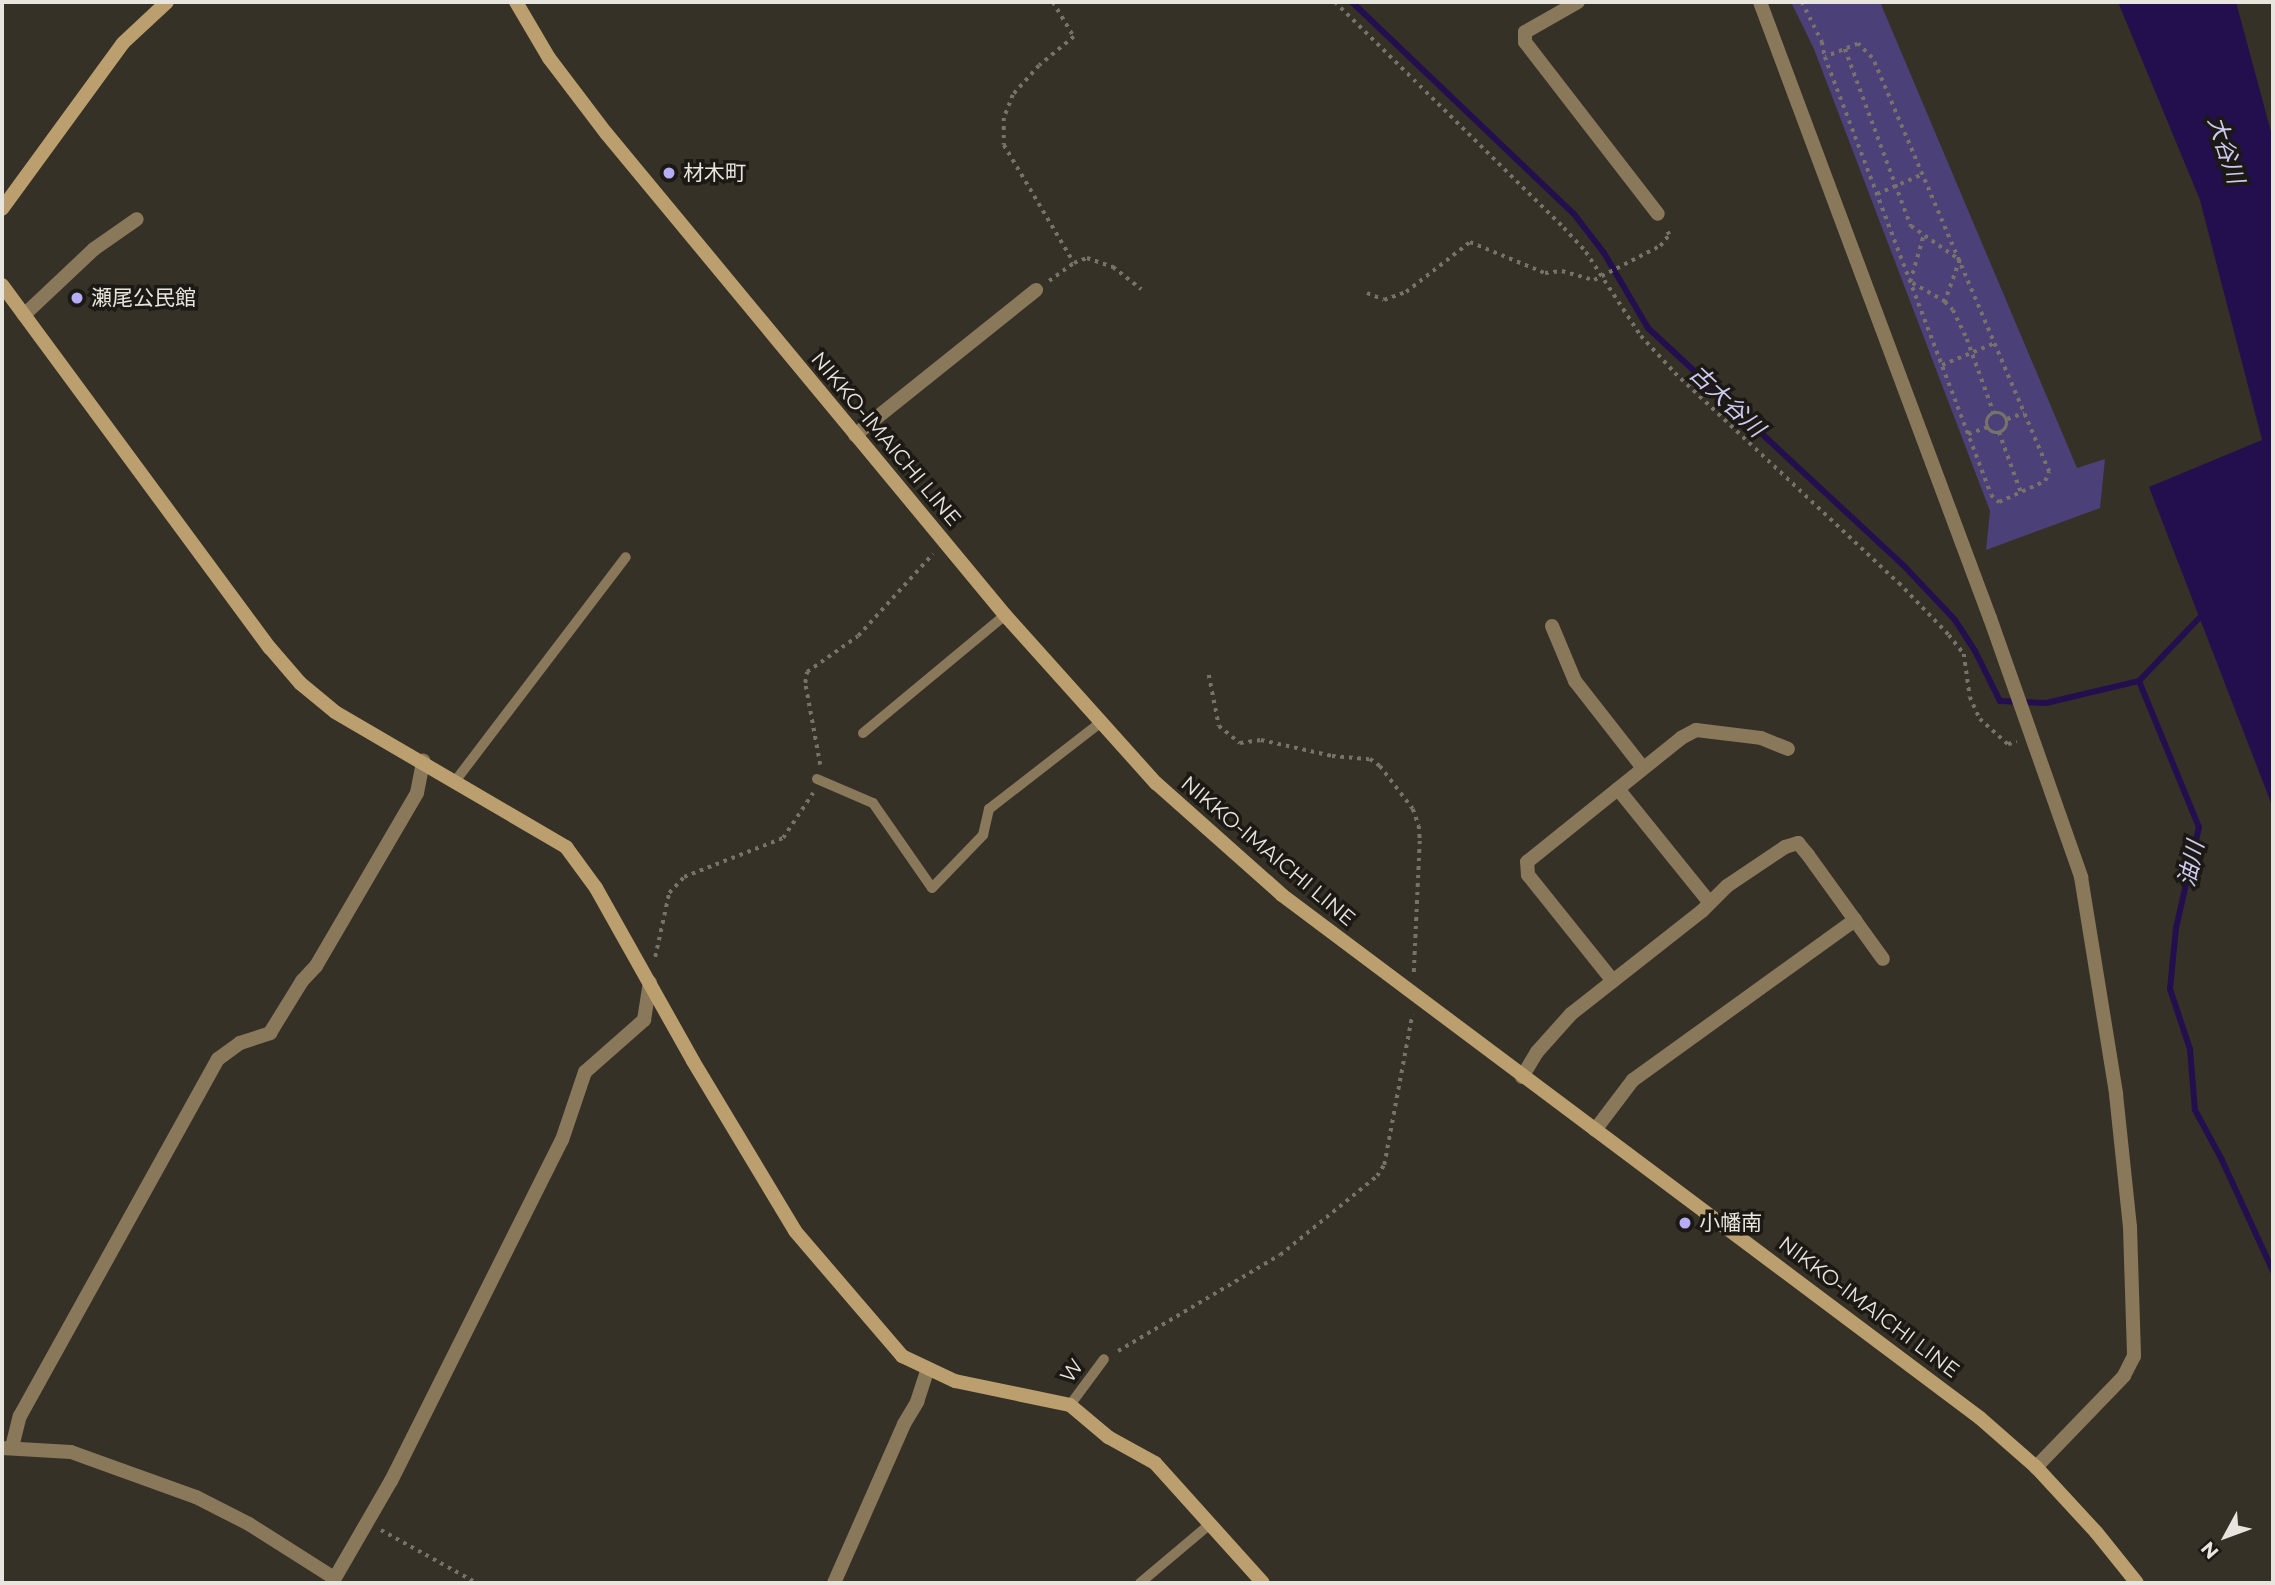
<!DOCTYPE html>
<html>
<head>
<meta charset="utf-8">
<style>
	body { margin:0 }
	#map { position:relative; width:2275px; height:1585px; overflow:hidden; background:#363127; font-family:Montserrat,"Noto Sans JP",sans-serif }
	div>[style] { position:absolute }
	.green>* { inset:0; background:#4b4178 }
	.water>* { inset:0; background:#230f4e }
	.stream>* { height:6px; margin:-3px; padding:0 3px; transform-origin:3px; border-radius:3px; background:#230f4e }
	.path>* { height:3.5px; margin-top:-1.75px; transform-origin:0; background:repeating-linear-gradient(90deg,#77726a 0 3.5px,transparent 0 8.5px) }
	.path>.ring { margin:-1.75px; padding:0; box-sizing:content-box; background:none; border:3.5px solid #77726a; border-radius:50% }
	.lane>* { height:10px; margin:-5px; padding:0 5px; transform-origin:5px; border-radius:5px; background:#8a785a }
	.street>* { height:14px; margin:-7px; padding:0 7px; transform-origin:7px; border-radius:7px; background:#8a785a }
	.secondary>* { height:14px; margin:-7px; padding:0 7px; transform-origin:7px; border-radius:7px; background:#bc9f6e }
	.dots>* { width:19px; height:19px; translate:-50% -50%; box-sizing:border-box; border:4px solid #1c1915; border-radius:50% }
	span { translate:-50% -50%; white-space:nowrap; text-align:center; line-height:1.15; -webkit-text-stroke:7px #1c1915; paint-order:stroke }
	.poi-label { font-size:21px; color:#e8e4de }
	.left { translate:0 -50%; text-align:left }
	.street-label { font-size:21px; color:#e8e4de }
	.water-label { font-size:23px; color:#cdc9f1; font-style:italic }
	.frame { position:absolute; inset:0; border:4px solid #e8e4de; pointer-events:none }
	.north { position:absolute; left:2191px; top:1501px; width:70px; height:70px; -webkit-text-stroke:5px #1c1915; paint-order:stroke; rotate:229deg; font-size:19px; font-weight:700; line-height:28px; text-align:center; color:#e8e4de }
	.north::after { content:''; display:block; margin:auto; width:24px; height:32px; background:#e8e4de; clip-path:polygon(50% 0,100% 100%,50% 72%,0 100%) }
</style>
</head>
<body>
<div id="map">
	<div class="green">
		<div style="clip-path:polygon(1791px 2px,1880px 2px,2077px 468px,2105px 459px,2100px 508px,1986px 550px,1990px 511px,1814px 49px)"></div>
	</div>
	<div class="water">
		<div style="clip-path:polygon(2118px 2px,2236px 2px,2273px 139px,2273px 808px,2149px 487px,2262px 440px,2200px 200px)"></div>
	</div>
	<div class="stream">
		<div style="left:1352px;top:2px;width:307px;rotate:43.7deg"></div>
		<div style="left:1574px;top:214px;width:49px;rotate:52.4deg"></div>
		<div style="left:1604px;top:253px;width:87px;rotate:59.6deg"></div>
		<div style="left:1648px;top:328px;width:352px;rotate:42.9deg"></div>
		<div style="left:1906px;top:568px;width:71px;rotate:46.7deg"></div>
		<div style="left:1955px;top:620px;width:37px;rotate:57deg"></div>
		<div style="left:1975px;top:651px;width:56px;rotate:63.4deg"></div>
		<div style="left:2000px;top:701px;width:46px;rotate:2.5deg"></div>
		<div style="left:2046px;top:703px;width:96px;rotate:-13.3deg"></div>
		<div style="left:2139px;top:681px;width:158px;rotate:67.7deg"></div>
		<div style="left:2199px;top:827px;width:104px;rotate:102.8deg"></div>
		<div style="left:2176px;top:928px;width:61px;rotate:95.6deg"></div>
		<div style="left:2170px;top:989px;width:63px;rotate:71.6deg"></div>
		<div style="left:2190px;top:1049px;width:61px;rotate:85.3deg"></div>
		<div style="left:2195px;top:1110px;width:55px;rotate:61.6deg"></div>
		<div style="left:2221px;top:1158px;width:124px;rotate:65.3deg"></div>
		<div style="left:2139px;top:681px;width:93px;rotate:-46.3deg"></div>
	</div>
	<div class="path">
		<div style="left:1053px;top:2px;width:41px;rotate:59deg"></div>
		<div style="left:1074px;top:37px;width:45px;rotate:140.4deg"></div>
		<div style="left:1039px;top:66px;width:39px;rotate:132deg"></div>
		<div style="left:1013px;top:95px;width:25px;rotate:111deg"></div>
		<div style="left:1004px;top:118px;width:27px;rotate:90deg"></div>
		<div style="left:1004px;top:145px;width:137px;rotate:59.3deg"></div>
		<div style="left:1335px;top:2px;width:322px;rotate:44.6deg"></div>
		<div style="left:1564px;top:228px;width:33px;rotate:47deg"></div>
		<div style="left:1586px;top:252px;width:100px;rotate:56.8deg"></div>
		<div style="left:1641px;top:336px;width:50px;rotate:47.4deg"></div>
		<div style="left:1675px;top:373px;width:307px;rotate:43.2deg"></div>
		<div style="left:1899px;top:583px;width:72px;rotate:46.1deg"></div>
		<div style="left:1949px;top:635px;width:24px;rotate:52deg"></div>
		<div style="left:1964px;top:654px;width:43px;rotate:82.1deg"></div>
		<div style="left:1970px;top:697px;width:24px;rotate:66deg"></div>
		<div style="left:1980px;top:719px;width:38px;rotate:42deg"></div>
		<div style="left:2008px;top:744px;width:9px;rotate:-13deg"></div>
		<div style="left:1802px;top:2px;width:45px;rotate:63.4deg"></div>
		<div style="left:1822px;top:42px;width:15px;rotate:79deg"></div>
		<div style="left:1825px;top:57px;width:468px;rotate:69.2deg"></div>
		<div style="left:1991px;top:495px;width:11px;rotate:41deg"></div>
		<div style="left:1999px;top:502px;width:51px;rotate:-24.5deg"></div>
		<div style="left:2045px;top:481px;width:10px;rotate:-66deg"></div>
		<div style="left:2049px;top:472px;width:450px;rotate:-113.1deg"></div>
		<div style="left:1872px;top:58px;width:20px;rotate:-135deg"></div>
		<div style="left:1858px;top:44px;width:35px;rotate:158deg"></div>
		<div style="left:1845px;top:49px;width:189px;rotate:69.6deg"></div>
		<div style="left:1911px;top:226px;width:60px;rotate:34.8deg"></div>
		<div style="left:1960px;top:260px;width:45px;rotate:109.7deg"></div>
		<div style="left:1945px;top:302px;width:40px;rotate:-150.3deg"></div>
		<div style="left:1910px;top:282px;width:47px;rotate:-73.9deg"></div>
		<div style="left:1877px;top:194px;width:50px;rotate:-23.5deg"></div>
		<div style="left:1049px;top:281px;width:31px;rotate:-36deg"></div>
		<div style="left:1074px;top:263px;width:14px;rotate:-21deg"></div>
		<div style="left:1087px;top:258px;width:28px;rotate:19deg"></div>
		<div style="left:1113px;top:267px;width:36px;rotate:38deg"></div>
		<div style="left:1367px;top:293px;width:18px;rotate:22deg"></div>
		<div style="left:1384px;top:300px;width:23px;rotate:-20deg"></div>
		<div style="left:1406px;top:292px;width:81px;rotate:-38deg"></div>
		<div style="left:1470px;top:242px;width:81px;rotate:22.5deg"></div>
		<div style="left:1545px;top:273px;width:17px;rotate:-7deg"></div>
		<div style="left:1562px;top:271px;width:33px;rotate:16deg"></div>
		<div style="left:1594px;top:280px;width:74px;rotate:-27.3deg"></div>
		<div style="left:1660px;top:246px;width:14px;rotate:-51deg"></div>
		<div style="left:1669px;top:235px;width:7px;rotate:-117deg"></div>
		<div style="left:1945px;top:302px;width:11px;rotate:45deg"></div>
		<div style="left:1953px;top:310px;width:32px;rotate:64deg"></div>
		<div style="left:1967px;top:339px;width:79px;rotate:70deg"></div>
		<div style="left:1942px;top:365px;width:57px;rotate:-22.5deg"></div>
		<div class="ring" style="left:1987px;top:413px;width:16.5px;height:16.5px"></div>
		<div style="left:2007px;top:419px;width:18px;rotate:-19deg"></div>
		<div style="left:1999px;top:432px;width:64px;rotate:69.9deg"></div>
		<div style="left:1968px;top:434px;width:21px;rotate:-19deg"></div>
		<div style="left:1209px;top:675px;width:52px;rotate:78.9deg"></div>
		<div style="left:1219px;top:726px;width:27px;rotate:39deg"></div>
		<div style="left:1240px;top:743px;width:21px;rotate:-8deg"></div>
		<div style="left:1261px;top:740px;width:73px;rotate:12.7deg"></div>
		<div style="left:1332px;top:756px;width:38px;rotate:5deg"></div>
		<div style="left:1370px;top:759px;width:12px;rotate:35deg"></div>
		<div style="left:1380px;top:766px;width:54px;rotate:52.5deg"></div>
		<div style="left:1413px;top:809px;width:18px;rotate:71deg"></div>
		<div style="left:1419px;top:826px;width:15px;rotate:86deg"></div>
		<div style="left:1420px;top:841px;width:132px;rotate:92.6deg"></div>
		<div style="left:820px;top:765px;width:83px;rotate:-100.4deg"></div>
		<div style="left:805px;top:683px;width:11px;rotate:-80deg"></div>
		<div style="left:807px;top:672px;width:62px;rotate:-35.2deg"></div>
		<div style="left:858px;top:636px;width:111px;rotate:-47.6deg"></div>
		<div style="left:655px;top:957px;width:66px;rotate:-77.7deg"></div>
		<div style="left:669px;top:893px;width:22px;rotate:-47deg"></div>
		<div style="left:684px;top:877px;width:106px;rotate:-21.5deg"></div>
		<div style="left:783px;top:838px;width:54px;rotate:-56.3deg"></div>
		<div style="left:1118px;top:1351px;width:188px;rotate:-30.7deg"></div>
		<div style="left:1280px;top:1255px;width:125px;rotate:-39.2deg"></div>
		<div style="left:1377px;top:1176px;width:13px;rotate:-58deg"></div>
		<div style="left:1384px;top:1165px;width:153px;rotate:-79.4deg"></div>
		<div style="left:381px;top:1530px;width:110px;rotate:28.9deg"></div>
	</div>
	<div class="lane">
		<div style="left:863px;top:733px;width:185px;rotate:-39.7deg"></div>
		<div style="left:817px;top:779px;width:61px;rotate:23.2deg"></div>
		<div style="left:873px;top:803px;width:103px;rotate:55.2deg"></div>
		<div style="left:932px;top:888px;width:74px;rotate:-46.1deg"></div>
		<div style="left:983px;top:835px;width:27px;rotate:-77deg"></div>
		<div style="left:989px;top:809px;width:140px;rotate:-37.8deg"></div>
		<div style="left:456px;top:780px;width:280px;rotate:-52.7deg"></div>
		<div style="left:1070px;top:1405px;width:57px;rotate:-53.5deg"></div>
		<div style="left:1140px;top:1583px;width:92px;rotate:-40.1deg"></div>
	</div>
	<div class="street">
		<div style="left:1578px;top:2px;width:61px;rotate:150.5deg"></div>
		<div style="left:1525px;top:32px;width:10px;rotate:90deg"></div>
		<div style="left:1525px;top:42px;width:217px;rotate:52.3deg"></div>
		<div style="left:1760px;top:2px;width:658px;rotate:69.53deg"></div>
		<div style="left:1990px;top:618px;width:275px;rotate:70.6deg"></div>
		<div style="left:2081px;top:877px;width:220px;rotate:80.8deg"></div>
		<div style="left:2116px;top:1094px;width:134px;rotate:84deg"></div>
		<div style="left:2130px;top:1227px;width:129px;rotate:88.2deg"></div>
		<div style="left:2134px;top:1356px;width:22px;rotate:117deg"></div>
		<div style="left:2124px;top:1376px;width:127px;rotate:134deg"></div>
		<div style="left:24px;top:315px;width:96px;rotate:-43.3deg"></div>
		<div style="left:94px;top:249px;width:52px;rotate:-34.9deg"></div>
		<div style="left:855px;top:435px;width:232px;rotate:-38.7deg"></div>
		<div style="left:1552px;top:626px;width:60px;rotate:67.3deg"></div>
		<div style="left:1575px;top:681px;width:110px;rotate:52deg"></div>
		<div style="left:1618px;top:789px;width:146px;rotate:51.1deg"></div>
		<div style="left:1613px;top:981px;width:136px;rotate:-128.7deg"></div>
		<div style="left:1528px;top:875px;width:13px;rotate:-94deg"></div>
		<div style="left:1527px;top:862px;width:198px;rotate:-38.8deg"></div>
		<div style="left:1681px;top:738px;width:17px;rotate:-28deg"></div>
		<div style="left:1696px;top:730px;width:65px;rotate:7deg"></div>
		<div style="left:1761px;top:738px;width:29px;rotate:22deg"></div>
		<div style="left:1522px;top:1077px;width:29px;rotate:-59deg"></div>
		<div style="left:1537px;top:1052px;width:51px;rotate:-48.2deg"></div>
		<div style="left:1571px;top:1014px;width:167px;rotate:-38.2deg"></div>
		<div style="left:1702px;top:911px;width:35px;rotate:-45deg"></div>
		<div style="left:1727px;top:886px;width:70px;rotate:-33.9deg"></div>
		<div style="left:1785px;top:847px;width:14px;rotate:-17deg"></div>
		<div style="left:1798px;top:843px;width:16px;rotate:50deg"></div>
		<div style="left:1808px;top:855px;width:128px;rotate:54.2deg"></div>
		<div style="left:1595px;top:1130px;width:63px;rotate:-52.8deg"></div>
		<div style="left:1633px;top:1080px;width:274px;rotate:-35.8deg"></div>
		<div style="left:12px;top:1447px;width:32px;rotate:-76deg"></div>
		<div style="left:20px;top:1416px;width:408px;rotate:-61deg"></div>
		<div style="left:218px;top:1059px;width:27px;rotate:-36deg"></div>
		<div style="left:240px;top:1043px;width:32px;rotate:-18deg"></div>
		<div style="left:270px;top:1033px;width:61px;rotate:-58.4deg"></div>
		<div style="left:302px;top:981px;width:21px;rotate:-47deg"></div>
		<div style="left:316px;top:966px;width:200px;rotate:-59.7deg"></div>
		<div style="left:417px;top:793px;width:33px;rotate:-79deg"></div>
		<div style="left:2px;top:1448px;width:69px;rotate:3.3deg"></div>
		<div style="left:71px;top:1452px;width:133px;rotate:19.8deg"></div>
		<div style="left:196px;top:1497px;width:59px;rotate:27deg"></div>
		<div style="left:249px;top:1524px;width:101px;rotate:32.4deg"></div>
		<div style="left:332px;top:1583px;width:118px;rotate:-60deg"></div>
		<div style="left:391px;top:1481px;width:381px;rotate:-63.4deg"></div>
		<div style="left:562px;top:1140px;width:72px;rotate:-71.3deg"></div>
		<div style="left:585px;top:1072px;width:79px;rotate:-41.4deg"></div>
		<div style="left:644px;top:1020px;width:38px;rotate:-81deg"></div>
		<div style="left:834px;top:1583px;width:174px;rotate:-66.2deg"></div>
		<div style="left:904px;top:1424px;width:26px;rotate:-59deg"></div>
		<div style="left:917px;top:1402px;width:35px;rotate:-72deg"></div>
	</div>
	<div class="secondary">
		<div style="left:516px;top:2px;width:65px;rotate:59.5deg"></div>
		<div style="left:549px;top:58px;width:94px;rotate:52.8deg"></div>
		<div style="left:606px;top:133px;width:626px;rotate:50.38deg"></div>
		<div style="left:1005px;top:615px;width:226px;rotate:48.1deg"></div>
		<div style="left:1156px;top:783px;width:169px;rotate:41.6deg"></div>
		<div style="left:1282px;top:895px;width:872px;rotate:36.84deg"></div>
		<div style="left:1980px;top:1418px;width:74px;rotate:41.2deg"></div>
		<div style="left:2036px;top:1467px;width:88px;rotate:47.3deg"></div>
		<div style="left:2096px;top:1532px;width:65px;rotate:51.2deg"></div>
		<div style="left:2px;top:209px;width:205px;rotate:-53.9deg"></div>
		<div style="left:123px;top:43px;width:60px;rotate:-43deg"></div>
		<div style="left:2px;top:285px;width:451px;rotate:53.6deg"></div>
		<div style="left:270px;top:648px;width:46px;rotate:49.4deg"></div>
		<div style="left:300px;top:683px;width:45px;rotate:39.6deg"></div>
		<div style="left:335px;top:712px;width:268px;rotate:30.3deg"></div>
		<div style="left:566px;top:847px;width:51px;rotate:53.8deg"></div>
		<div style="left:596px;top:888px;width:198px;rotate:60.7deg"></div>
		<div style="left:693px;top:1061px;width:198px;rotate:59deg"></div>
		<div style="left:795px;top:1231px;width:165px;rotate:49.4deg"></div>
		<div style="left:902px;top:1356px;width:59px;rotate:25.3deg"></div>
		<div style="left:955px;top:1381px;width:117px;rotate:11.8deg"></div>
		<div style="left:1070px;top:1405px;width:50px;rotate:40.1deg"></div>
		<div style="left:1108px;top:1437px;width:54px;rotate:29deg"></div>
		<div style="left:1155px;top:1463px;width:161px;rotate:48deg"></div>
	</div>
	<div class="dots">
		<div style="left:669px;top:173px;background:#b6acf8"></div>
		<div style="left:77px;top:298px;background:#b6acf8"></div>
		<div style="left:1685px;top:1223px;background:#b6acf8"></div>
	</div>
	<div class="poi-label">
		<span class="left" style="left:683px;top:173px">材木町</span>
		<span class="left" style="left:91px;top:298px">瀬尾公民館</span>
		<span class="left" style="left:1699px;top:1223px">小幡南</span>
	</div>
	<div class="street-label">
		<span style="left:886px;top:439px;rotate:50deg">NIKKO-IMAICHI LINE</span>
		<span style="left:1268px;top:851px;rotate:40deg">NIKKO-IMAICHI LINE</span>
		<span style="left:1869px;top:1307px;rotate:37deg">NIKKO-IMAICHI LINE</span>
		<span style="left:1072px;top:1371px;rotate:-54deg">W</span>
	</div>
	<div class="water-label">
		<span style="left:2226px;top:150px;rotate:72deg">大谷川</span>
		<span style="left:1727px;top:401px;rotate:43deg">古大谷川</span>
		<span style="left:2191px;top:864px;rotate:-77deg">油川</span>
	</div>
	<div class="frame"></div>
	<div class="north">N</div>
</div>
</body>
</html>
